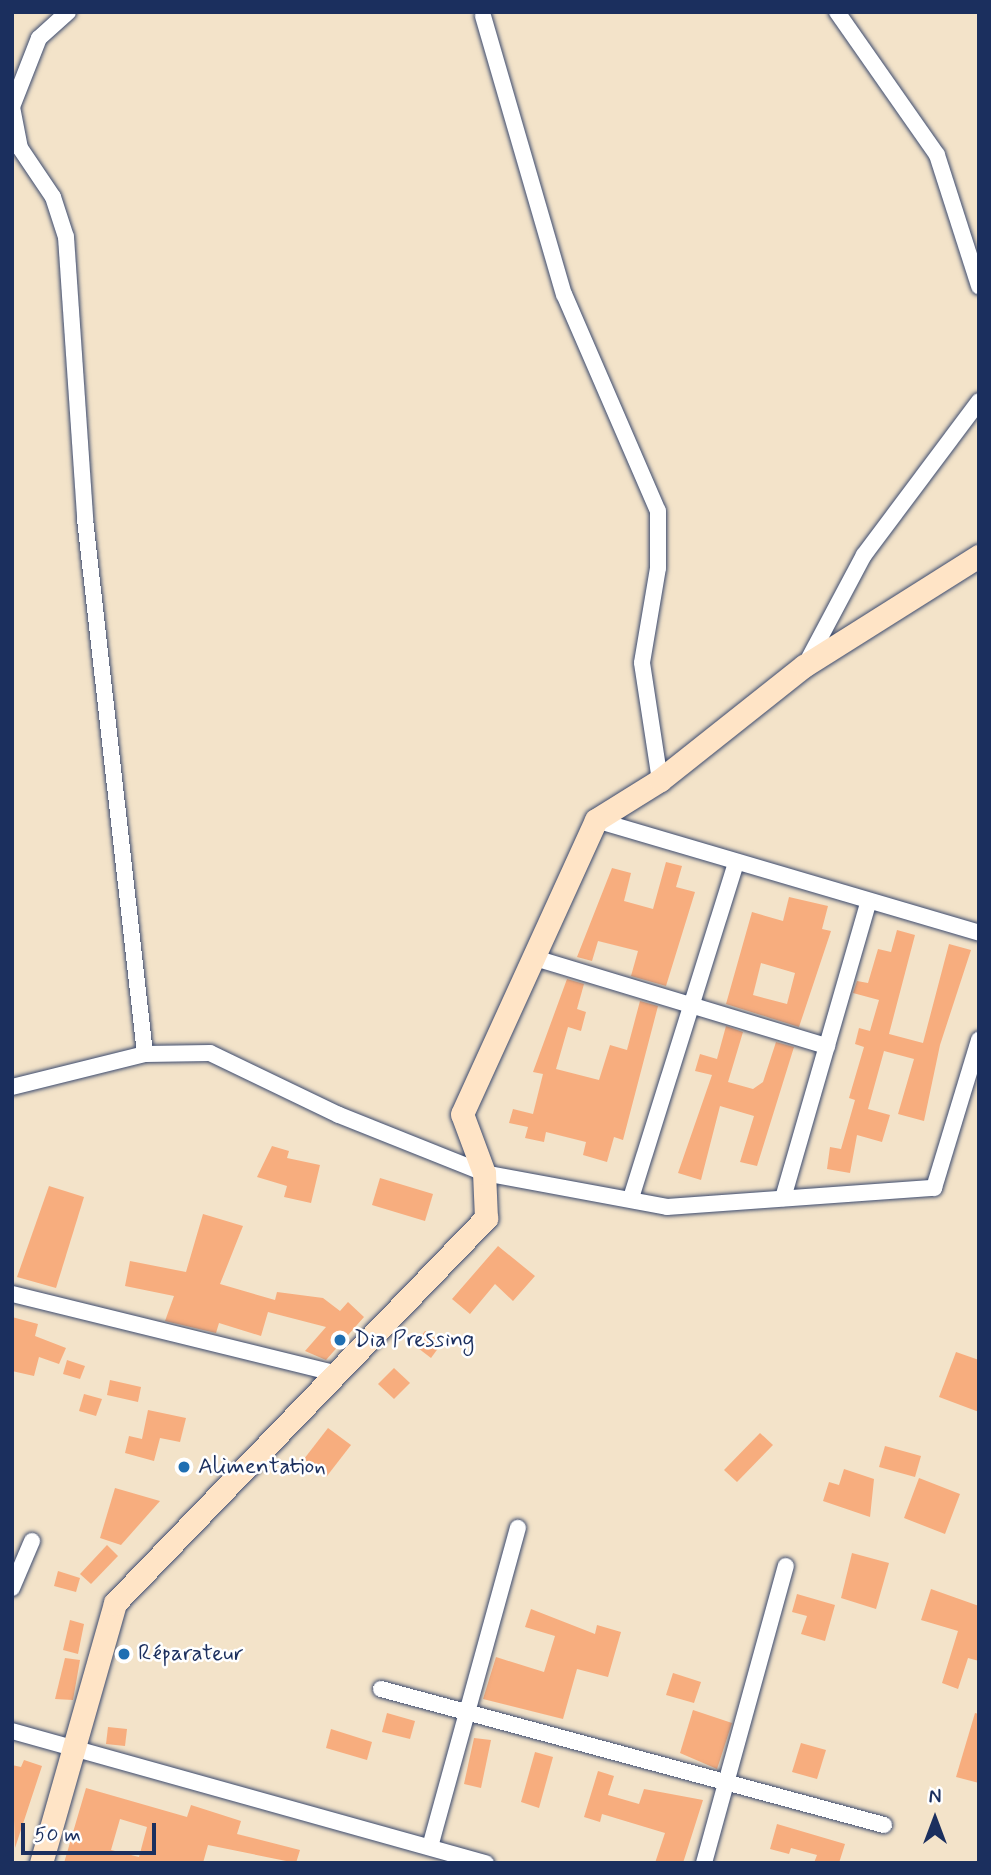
<!DOCTYPE html>
<html>
<head>
<meta charset="utf-8">
<style>
	body { margin:0 }
	#map { position:relative; width:991px; height:1875px; overflow:hidden; background:#f3e3c9; font-family:Mynerve,sans-serif }
	div>[style] { position:absolute }
	.building>* { inset:0; background:#f7ad7e }
	.roads { filter:drop-shadow(0 0 2px #3b4a6e) drop-shadow(0 0 2px #3b4a6e) }
	.street>* { height:16px; margin:-8px; padding:0 8px; transform-origin:8px; border-radius:8px; background:#fff }
	.secondary>* { height:23px; margin:-11.5px; padding:0 11.5px; transform-origin:11.5px; border-radius:11.5px; background:#ffe4c6 }
	.dots>* { width:19px; height:19px; translate:-50% -50%; box-sizing:border-box; border:4px solid #fff; border-radius:50% }
	span { translate:-50% -50%; white-space:nowrap; text-align:center; line-height:1.15; -webkit-text-stroke:5px #fff; paint-order:stroke }
	.poi-label { font-size:23px; color:#1b2f5e }
	.left { translate:0 -50%; text-align:left }
	.frame { position:absolute; inset:0; border:14px solid #1b2f5e; pointer-events:none }
	.north { position:absolute; left:900px; top:1784px; width:70px; height:70px; -webkit-text-stroke:5px #fff; paint-order:stroke; rotate:0deg; font-size:19px; font-weight:700; line-height:28px; text-align:center; color:#1b2f5e }
	.north::after { content:''; display:block; margin:auto; width:24px; height:32px; background:#1b2f5e; clip-path:polygon(50% 0,100% 100%,50% 72%,0 100%) }
	.scale { position:absolute; left:21px; top:1823px; width:135px; height:32px; box-sizing:border-box; border:4px solid #1b2f5e; border-top:0; padding-left:9px; font-size:21px; line-height:24px; white-space:nowrap; color:#1b2f5e; -webkit-text-stroke:5px #fff; paint-order:stroke }
</style>
</head>
<body>
<div id="map">
	<div class="building">
		<div style="clip-path:polygon(666px 862px,682px 866px,676px 887px,695px 892px,666px 986px,631px 976px,638px 951px,598px 941px,592px 961px,577px 957px,612px 868px,631px 873px,624px 901px,653px 909px)"></div>
		<div style="clip-path:polygon(evenodd,789px 897px,828px 906px,822px 929px,831px 931px,799px 1027px,726px 1004px,752px 912px,783px 921px,789px 897px,761px 963px,795px 973px,787px 1004px,753px 995px,761px 963px)"></div>
		<div style="clip-path:polygon(897px 930px,915px 935px,889px 1034px,923px 1043px,949px 944px,971px 950px,940px 1045px,924px 1121px,898px 1114px,914px 1059px,884px 1051px,868px 1109px,890px 1115px,882px 1142px,857px 1135px,850px 1173px,827px 1169px,830px 1147px,841px 1149px,855px 1100px,849px 1098px,864px 1047px,855px 1044px,859px 1028px,870px 1031px,879px 1000px,853px 993px,857px 981px,868px 983px,878px 949px,891px 952px)"></div>
		<div style="clip-path:polygon(567px 979px,584px 984px,577px 1009px,586px 1012px,581px 1031px,568px 1027px,556px 1069px,599px 1080px,610px 1045px,627px 1050px,640px 1001px,658px 1006px,623px 1140px,614px 1137px,607px 1162px,583px 1155px,586px 1142px,546px 1132px,544px 1142px,525px 1138px,528px 1127px,509px 1123px,513px 1109px,533px 1114px,543px 1074px,533px 1072px)"></div>
		<div style="clip-path:polygon(726px 1026px,743px 1032px,728px 1082px,753px 1089px,763px 1082px,776px 1042px,794px 1047px,757px 1166px,740px 1162px,754px 1116px,720px 1106px,701px 1180px,678px 1173px,712px 1075px,695px 1071px,700px 1054px,717px 1059px)"></div>
		<div style="clip-path:polygon(272px 1146px,289px 1151px,287px 1158px,320px 1165px,311px 1203px,284px 1197px,287px 1186px,257px 1177px)"></div>
		<div style="clip-path:polygon(380px 1178px,433px 1194px,425px 1221px,372px 1205px)"></div>
		<div style="clip-path:polygon(49px 1186px,84px 1197px,56px 1288px,17px 1277px)"></div>
		<div style="clip-path:polygon(203px 1214px,243px 1226px,220px 1284px,275px 1300px,277px 1292px,323px 1298px,340px 1311px,348px 1302px,364px 1317px,326px 1360px,305px 1351px,326px 1327px,268px 1312px,261px 1336px,219px 1323px,216px 1333px,165px 1321px,174px 1296px,125px 1286px,130px 1261px,186px 1272px)"></div>
		<div style="clip-path:polygon(498px 1246px,535px 1276px,513px 1301px,495px 1284px,470px 1314px,452px 1299px)"></div>
		<div style="clip-path:polygon(12px 1317px,38px 1324px,35px 1336px,66px 1348px,59px 1364px,39px 1357px,34px 1376px,12px 1371px)"></div>
		<div style="clip-path:polygon(425px 1331px,442px 1343px,431px 1358px,414px 1345px)"></div>
		<div style="clip-path:polygon(956px 1352px,979px 1360px,979px 1412px,939px 1397px)"></div>
		<div style="clip-path:polygon(67px 1360px,85px 1366px,80px 1379px,63px 1374px)"></div>
		<div style="clip-path:polygon(394px 1368px,410px 1383px,394px 1399px,378px 1384px)"></div>
		<div style="clip-path:polygon(110px 1380px,141px 1387px,138px 1402px,107px 1395px)"></div>
		<div style="clip-path:polygon(84px 1394px,102px 1399px,96px 1416px,79px 1411px)"></div>
		<div style="clip-path:polygon(148px 1410px,186px 1418px,180px 1442px,160px 1438px,154px 1461px,125px 1453px,129px 1436px,142px 1439px)"></div>
		<div style="clip-path:polygon(328px 1428px,351px 1445px,327px 1476px,304px 1459px)"></div>
		<div style="clip-path:polygon(760px 1433px,773px 1445px,737px 1482px,724px 1470px)"></div>
		<div style="clip-path:polygon(885px 1446px,921px 1456px,915px 1477px,879px 1467px)"></div>
		<div style="clip-path:polygon(844px 1469px,874px 1479px,870px 1517px,823px 1501px,829px 1482px,839px 1485px)"></div>
		<div style="clip-path:polygon(919px 1478px,960px 1494px,945px 1534px,904px 1518px)"></div>
		<div style="clip-path:polygon(115px 1488px,160px 1501px,121px 1545px,100px 1538px)"></div>
		<div style="clip-path:polygon(107px 1545px,118px 1556px,91px 1584px,80px 1574px)"></div>
		<div style="clip-path:polygon(852px 1553px,889px 1563px,876px 1609px,841px 1598px)"></div>
		<div style="clip-path:polygon(58px 1571px,80px 1578px,76px 1592px,54px 1586px)"></div>
		<div style="clip-path:polygon(931px 1589px,979px 1606px,979px 1661px,968px 1658px,958px 1689px,942px 1683px,958px 1631px,921px 1620px)"></div>
		<div style="clip-path:polygon(797px 1594px,835px 1605px,825px 1641px,801px 1634px,807px 1616px,792px 1612px)"></div>
		<div style="clip-path:polygon(531px 1609px,595px 1634px,597px 1625px,621px 1632px,608px 1677px,577px 1669px,563px 1719px,483px 1699px,496px 1657px,544px 1672px,555px 1636px,525px 1627px)"></div>
		<div style="clip-path:polygon(70px 1620px,84px 1624px,78px 1654px,63px 1650px)"></div>
		<div style="clip-path:polygon(65px 1658px,80px 1660px,73px 1700px,55px 1699px)"></div>
		<div style="clip-path:polygon(673px 1673px,701px 1682px,694px 1703px,666px 1695px)"></div>
		<div style="clip-path:polygon(693px 1710px,732px 1723px,717px 1769px,680px 1753px)"></div>
		<div style="clip-path:polygon(387px 1713px,415px 1721px,410px 1739px,382px 1732px)"></div>
		<div style="clip-path:polygon(975px 1713px,979px 1714px,979px 1783px,956px 1777px)"></div>
		<div style="clip-path:polygon(108px 1727px,127px 1729px,125px 1746px,106px 1744px)"></div>
		<div style="clip-path:polygon(331px 1729px,372px 1742px,367px 1760px,326px 1748px)"></div>
		<div style="clip-path:polygon(474px 1738px,491px 1740px,481px 1788px,464px 1784px)"></div>
		<div style="clip-path:polygon(801px 1743px,826px 1750px,817px 1779px,792px 1772px)"></div>
		<div style="clip-path:polygon(535px 1752px,553px 1757px,539px 1808px,521px 1802px)"></div>
		<div style="clip-path:polygon(24px 1760px,42px 1766px,15px 1848px,12px 1765px,21px 1767px)"></div>
		<div style="clip-path:polygon(598px 1771px,614px 1776px,608px 1795px,639px 1804px,644px 1789px,703px 1800px,683px 1863px,655px 1863px,665px 1833px,602px 1814px,600px 1822px,584px 1817px)"></div>
		<div style="clip-path:polygon(evenodd,86px 1788px,187px 1817px,191px 1805px,241px 1821px,237px 1834px,300px 1850px,296px 1863px,208px 1845px,203px 1863px,64px 1863px,86px 1788px,120px 1819px,147px 1827px,139px 1857px,111px 1850px,120px 1819px)"></div>
		<div style="clip-path:polygon(777px 1824px,845px 1844px,839px 1863px,814px 1863px,817px 1855px,791px 1848px,789px 1854px,770px 1849px)"></div>
	</div>
	<div class="roads">
		<div class="street">
			<div style="left:68px;top:12px;width:39px;rotate:138deg"></div>
			<div style="left:39px;top:38px;width:74px;rotate:111.4deg"></div>
			<div style="left:12px;top:107px;width:42px;rotate:79deg"></div>
			<div style="left:20px;top:148px;width:59px;rotate:56deg"></div>
			<div style="left:53px;top:197px;width:42px;rotate:72deg"></div>
			<div style="left:66px;top:237px;width:283px;rotate:86.1deg"></div>
			<div style="left:85px;top:519px;width:538px;rotate:83.6deg"></div>
			<div style="left:837px;top:12px;width:174px;rotate:55deg"></div>
			<div style="left:937px;top:155px;width:138px;rotate:72.2deg"></div>
			<div style="left:483px;top:16px;width:290px;rotate:73.8deg"></div>
			<div style="left:564px;top:294px;width:236px;rotate:66.6deg"></div>
			<div style="left:658px;top:511px;width:57px;rotate:90deg"></div>
			<div style="left:658px;top:568px;width:96px;rotate:99.6deg"></div>
			<div style="left:642px;top:663px;width:118px;rotate:81.3deg"></div>
			<div style="left:806px;top:664px;width:123px;rotate:-62deg"></div>
			<div style="left:864px;top:555px;width:192px;rotate:-53.2deg"></div>
			<div style="left:596px;top:820px;width:399px;rotate:16.4deg"></div>
			<div style="left:538px;top:959px;width:302px;rotate:16.8deg"></div>
			<div style="left:12px;top:1087px;width:137px;rotate:-13.9deg"></div>
			<div style="left:145px;top:1054px;width:65px;rotate:-0.9deg"></div>
			<div style="left:210px;top:1053px;width:143px;rotate:25.7deg"></div>
			<div style="left:339px;top:1115px;width:156px;rotate:21.8deg"></div>
			<div style="left:484px;top:1173px;width:186px;rotate:10.5deg"></div>
			<div style="left:667px;top:1207px;width:268px;rotate:-4.1deg"></div>
			<div style="left:934px;top:1188px;width:155px;rotate:-73.1deg"></div>
			<div style="left:631px;top:1198px;width:352px;rotate:-72.6deg"></div>
			<div style="left:783px;top:1198px;width:309px;rotate:-73.9deg"></div>
			<div style="left:12px;top:1294px;width:332px;rotate:13.8deg"></div>
			<div style="left:12px;top:1588px;width:51px;rotate:-66.9deg"></div>
			<div style="left:381px;top:1689px;width:521px;rotate:15.13deg"></div>
			<div style="left:12px;top:1731px;width:492px;rotate:15.6deg"></div>
			<div style="left:430px;top:1847px;width:331px;rotate:-74.6deg"></div>
			<div style="left:704px;top:1863px;width:308px;rotate:-74.6deg"></div>
		</div>
		<div class="secondary">
			<div style="left:41px;top:1863px;width:270px;rotate:-74.1deg"></div>
			<div style="left:115px;top:1603px;width:535px;rotate:-46.06deg"></div>
			<div style="left:486px;top:1218px;width:45px;rotate:-92.5deg"></div>
			<div style="left:484px;top:1173px;width:63px;rotate:-110.4deg"></div>
			<div style="left:462px;top:1114px;width:323px;rotate:-65.5deg"></div>
			<div style="left:596px;top:820px;width:75px;rotate:-32deg"></div>
			<div style="left:660px;top:780px;width:184px;rotate:-38.4deg"></div>
			<div style="left:804px;top:666px;width:207px;rotate:-32.2deg"></div>
		</div>
	</div>
	<div class="dots">
		<div style="left:340px;top:1340px;background:#1f6fb2"></div>
		<div style="left:184px;top:1467px;background:#1f6fb2"></div>
		<div style="left:124px;top:1654px;background:#1f6fb2"></div>
	</div>
	<div class="poi-label">
		<span class="left" style="left:354px;top:1340px">Dia Pressing</span>
		<span class="left" style="left:198px;top:1467px">Alimentation</span>
		<span class="left" style="left:138px;top:1654px">Réparateur</span>
	</div>
	<div class="frame"></div>
	<div class="north">N</div>
	<div class="scale">50 m</div>
</div>
</body>
</html>
